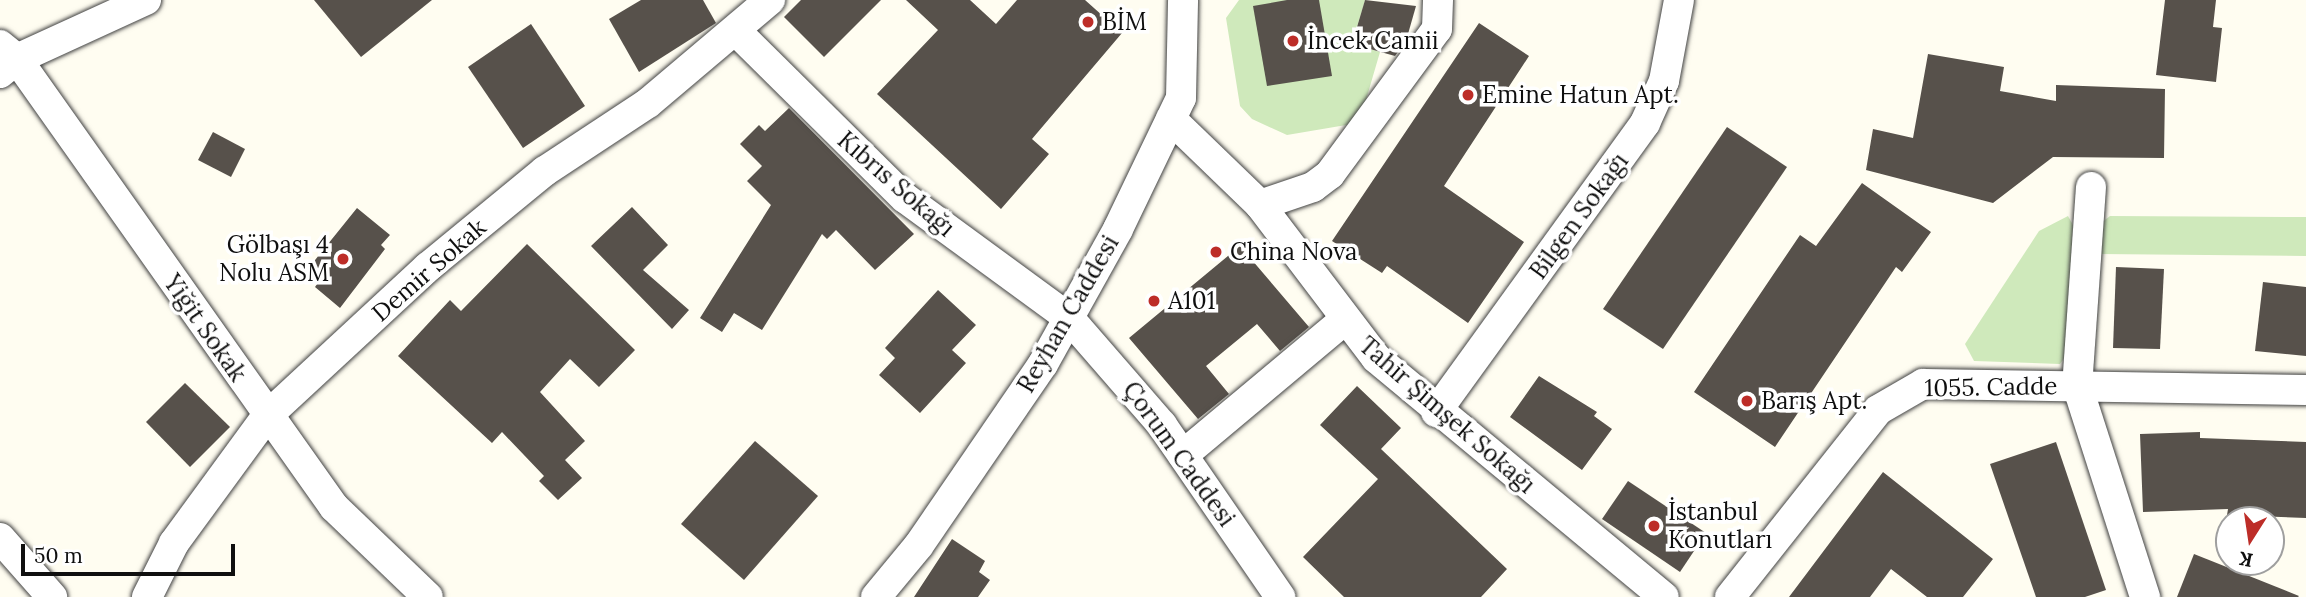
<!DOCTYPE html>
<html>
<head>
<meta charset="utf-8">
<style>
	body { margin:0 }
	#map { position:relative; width:2306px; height:597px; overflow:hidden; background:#fffdf1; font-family:Lora,serif }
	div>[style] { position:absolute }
	.green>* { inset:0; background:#cfe9bb }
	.building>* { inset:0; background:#57514b }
	.roads { filter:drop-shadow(0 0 2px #424242) drop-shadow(0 0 2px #424242) }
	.minor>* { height:30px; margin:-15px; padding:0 15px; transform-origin:15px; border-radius:15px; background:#fff }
	.dots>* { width:19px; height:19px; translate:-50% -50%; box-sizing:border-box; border:4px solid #fff; border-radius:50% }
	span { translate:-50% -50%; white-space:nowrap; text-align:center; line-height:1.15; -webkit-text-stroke:7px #fff; paint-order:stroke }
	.poi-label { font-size:24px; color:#0f0f0f }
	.left { translate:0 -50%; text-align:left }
	.right { translate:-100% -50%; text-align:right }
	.street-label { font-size:24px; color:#0f0f0f }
	.north { position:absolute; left:2215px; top:506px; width:70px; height:70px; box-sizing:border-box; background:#fff; border:2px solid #9f9f9f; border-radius:50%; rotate:192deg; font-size:19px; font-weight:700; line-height:28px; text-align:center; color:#0f0f0f }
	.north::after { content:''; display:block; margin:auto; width:24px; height:32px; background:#bd2d28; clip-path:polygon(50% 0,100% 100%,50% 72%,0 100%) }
	.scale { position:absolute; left:21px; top:544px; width:214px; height:32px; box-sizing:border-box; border:4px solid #0f0f0f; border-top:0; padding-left:9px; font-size:21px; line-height:24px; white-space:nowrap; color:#0f0f0f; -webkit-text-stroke:5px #fff; paint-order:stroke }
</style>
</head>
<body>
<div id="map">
	<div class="green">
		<div style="clip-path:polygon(1239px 0,1365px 0,1352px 44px,1380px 52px,1361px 117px,1352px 124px,1287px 135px,1252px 119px,1240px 106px,1226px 18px)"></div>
		<div style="clip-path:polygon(2068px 216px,2073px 225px,2067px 354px,2060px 364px,1974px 361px,1965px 344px,2039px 231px)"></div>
		<div style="clip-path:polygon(2110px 216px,2306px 217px,2306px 256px,2099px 254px,2101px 223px)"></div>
	</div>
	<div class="building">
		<div style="clip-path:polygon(314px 0,432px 0,361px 57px)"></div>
		<div style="clip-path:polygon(641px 0,703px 0,716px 23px,639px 72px,609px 19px)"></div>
		<div style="clip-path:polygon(801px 0,881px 0,824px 57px,784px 17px)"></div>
		<div style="clip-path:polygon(906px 0,970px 0,996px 24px,1017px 0,1085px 0,1122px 33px,1032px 139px,1049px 154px,1001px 209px,877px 94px,938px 30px)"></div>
		<div style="clip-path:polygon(1287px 0,1319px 0,1332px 76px,1267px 86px,1253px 6px)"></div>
		<div style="clip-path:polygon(1365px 0,1416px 6px,1406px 41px,1395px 56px,1352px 44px)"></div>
		<div style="clip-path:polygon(2165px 0,2216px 0,2213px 27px,2222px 28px,2216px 82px,2156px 75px)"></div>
		<div style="clip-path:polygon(1479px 23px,1529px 56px,1444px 186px,1524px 242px,1468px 323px,1387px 266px,1382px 273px,1332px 241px)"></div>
		<div style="clip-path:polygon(531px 24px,585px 106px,523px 148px,468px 67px)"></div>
		<div style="clip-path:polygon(1928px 54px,2004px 67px,2000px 91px,2056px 101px,2056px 85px,2165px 89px,2164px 158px,2053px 157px,1993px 203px,1866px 170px,1873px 129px,1913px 138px)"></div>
		<div style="clip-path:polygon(789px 108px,914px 234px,875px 270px,836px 230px,827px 239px,822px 234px,762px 330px,734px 313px,722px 332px,700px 318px,771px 205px,747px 181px,762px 166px,740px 144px,759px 125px,765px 131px)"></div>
		<div style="clip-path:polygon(1727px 127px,1787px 167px,1663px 349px,1603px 309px)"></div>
		<div style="clip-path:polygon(213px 132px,245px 149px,231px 177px,198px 160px)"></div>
		<div style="clip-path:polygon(1862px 183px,1931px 232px,1902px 272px,1896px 267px,1775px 447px,1694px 392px,1800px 235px,1816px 246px)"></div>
		<div style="clip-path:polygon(632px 207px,668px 245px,643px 270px,689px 310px,672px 329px,591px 246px)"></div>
		<div style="clip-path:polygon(357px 208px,390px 235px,381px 245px,385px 249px,340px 308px,315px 287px,320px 280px,307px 270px)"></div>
		<div style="clip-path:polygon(527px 244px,635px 350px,599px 387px,570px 359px,540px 392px,585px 441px,565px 460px,582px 478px,558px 500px,539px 481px,544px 476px,502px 432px,492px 443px,398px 356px,450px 300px,461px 311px)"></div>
		<div style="clip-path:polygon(1240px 246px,1309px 327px,1280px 351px,1257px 324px,1206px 366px,1229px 394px,1198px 419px,1129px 338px)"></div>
		<div style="clip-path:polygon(2116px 267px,2164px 269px,2160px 349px,2113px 348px)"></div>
		<div style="clip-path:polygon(2263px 282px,2306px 287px,2306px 356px,2255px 351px)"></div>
		<div style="clip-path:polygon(938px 290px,976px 325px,952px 350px,966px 363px,920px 413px,879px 375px,895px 358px,885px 348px)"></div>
		<div style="clip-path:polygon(1539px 376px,1597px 412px,1594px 416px,1612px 429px,1582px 470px,1510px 417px)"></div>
		<div style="clip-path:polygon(185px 383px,230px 427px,190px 467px,146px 422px)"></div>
		<div style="clip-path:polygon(1357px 386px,1401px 428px,1381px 449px,1507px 569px,1481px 597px,1344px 597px,1303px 557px,1378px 479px,1320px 425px)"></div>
		<div style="clip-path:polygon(2200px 432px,2200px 438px,2306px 442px,2306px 518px,2227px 515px,2228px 509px,2143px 512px,2140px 434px)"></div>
		<div style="clip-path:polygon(755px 441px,818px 496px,744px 580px,681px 524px)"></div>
		<div style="clip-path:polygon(2056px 442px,2106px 590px,2085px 597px,2036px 597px,1990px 464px)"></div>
		<div style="clip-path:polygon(1883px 472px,1993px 559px,1963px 597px,1927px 597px,1891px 569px,1870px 597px,1789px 597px)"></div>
		<div style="clip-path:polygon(1628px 481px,1706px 533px,1680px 572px,1602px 519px)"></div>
		<div style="clip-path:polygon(952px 539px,985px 561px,979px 572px,990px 580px,978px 597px,914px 597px)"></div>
		<div style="clip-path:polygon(2194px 554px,2299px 596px,2298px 597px,2177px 597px)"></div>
	</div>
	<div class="roads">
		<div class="minor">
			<div style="left:737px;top:32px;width:236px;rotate:44.7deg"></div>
			<div style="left:905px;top:198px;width:203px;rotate:36.2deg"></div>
			<div style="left:1069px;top:318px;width:142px;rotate:49deg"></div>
			<div style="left:1162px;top:425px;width:209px;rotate:55.5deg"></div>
			<div style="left:0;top:45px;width:22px;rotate:39deg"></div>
			<div style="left:17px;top:59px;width:549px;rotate:54.72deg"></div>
			<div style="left:334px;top:507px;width:130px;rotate:43.8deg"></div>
			<div style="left:0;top:73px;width:22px;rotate:-39deg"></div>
			<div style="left:17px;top:59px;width:142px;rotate:-24.6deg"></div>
			<div style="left:1171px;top:119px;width:124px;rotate:44deg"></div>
			<div style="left:1260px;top:205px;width:192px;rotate:52.8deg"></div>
			<div style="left:1376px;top:358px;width:374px;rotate:39.7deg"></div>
			<div style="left:2091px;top:187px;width:198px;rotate:94deg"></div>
			<div style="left:2077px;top:385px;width:223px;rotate:72.2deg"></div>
			<div style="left:1260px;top:205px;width:56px;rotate:-18.8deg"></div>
			<div style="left:1313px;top:187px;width:21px;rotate:-37deg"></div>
			<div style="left:1330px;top:174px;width:180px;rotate:-53.6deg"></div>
			<div style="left:1437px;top:29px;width:29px;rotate:-88deg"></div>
			<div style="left:1436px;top:412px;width:357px;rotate:-54.1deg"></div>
			<div style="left:1645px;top:123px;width:46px;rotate:-65.7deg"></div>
			<div style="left:1664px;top:81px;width:82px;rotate:-79.5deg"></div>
			<div style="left:1183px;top:455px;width:209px;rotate:-39.9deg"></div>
			<div style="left:0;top:538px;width:79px;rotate:48.6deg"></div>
			<div style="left:147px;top:597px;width:60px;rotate:-63.4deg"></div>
			<div style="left:174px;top:543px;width:157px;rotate:-53.8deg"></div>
			<div style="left:267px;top:416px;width:219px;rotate:-42.8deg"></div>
			<div style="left:428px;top:267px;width:151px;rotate:-39.4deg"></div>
			<div style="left:545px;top:171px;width:123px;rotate:-33.4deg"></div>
			<div style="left:648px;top:103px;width:160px;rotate:-40.2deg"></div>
			<div style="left:876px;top:597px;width:67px;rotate:-50.4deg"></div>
			<div style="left:919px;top:545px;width:219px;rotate:-55.6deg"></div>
			<div style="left:1043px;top:364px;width:154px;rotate:-60.9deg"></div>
			<div style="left:1118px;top:229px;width:145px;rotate:-64.3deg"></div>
			<div style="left:1181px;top:98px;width:98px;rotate:-88.8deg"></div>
			<div style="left:1730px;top:597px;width:238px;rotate:-51.6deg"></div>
			<div style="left:1878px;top:410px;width:52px;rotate:-30deg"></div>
			<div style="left:1923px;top:384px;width:383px;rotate:0.9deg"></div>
		</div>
	</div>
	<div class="dots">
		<div style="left:1088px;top:22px;background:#bd2d28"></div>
		<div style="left:1293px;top:41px;background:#bd2d28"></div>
		<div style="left:1468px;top:95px;background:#bd2d28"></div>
		<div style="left:1216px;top:252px;background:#bd2d28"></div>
		<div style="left:343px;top:259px;background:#bd2d28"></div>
		<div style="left:1154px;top:301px;background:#bd2d28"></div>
		<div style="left:1747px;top:401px;background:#bd2d28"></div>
		<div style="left:1654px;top:526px;background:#bd2d28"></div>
	</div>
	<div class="poi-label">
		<span class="left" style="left:1102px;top:22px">BİM</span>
		<span class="left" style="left:1307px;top:41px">İncek Camii</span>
		<span class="left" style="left:1482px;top:95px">Emine Hatun Apt.</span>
		<span class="right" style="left:329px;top:259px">Gölbaşı 4<br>Nolu ASM</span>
		<span class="left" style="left:1230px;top:252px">China Nova</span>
		<span class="left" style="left:1168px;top:301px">A101</span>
		<span class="left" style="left:1761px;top:401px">Barış Apt.</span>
		<span class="left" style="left:1668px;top:526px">İstanbul<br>Konutları</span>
	</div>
	<div class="street-label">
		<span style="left:896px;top:184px;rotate:41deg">Kıbrıs Sokağı</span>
		<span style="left:1579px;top:216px;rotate:-54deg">Bilgen Sokağı</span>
		<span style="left:429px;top:270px;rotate:-41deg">Demir Sokak</span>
		<span style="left:1068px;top:314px;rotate:-60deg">Reyhan Caddesi</span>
		<span style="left:205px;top:328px;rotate:55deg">Yiğit Sokak</span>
		<span style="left:1991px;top:387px;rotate:-1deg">1055. Cadde</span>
		<span style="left:1447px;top:415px;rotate:41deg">Tahir Şimşek Sokağı</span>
		<span style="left:1179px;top:454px;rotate:54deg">Çorum Caddesi</span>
	</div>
	<div class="north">K</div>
	<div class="scale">50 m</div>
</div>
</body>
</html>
